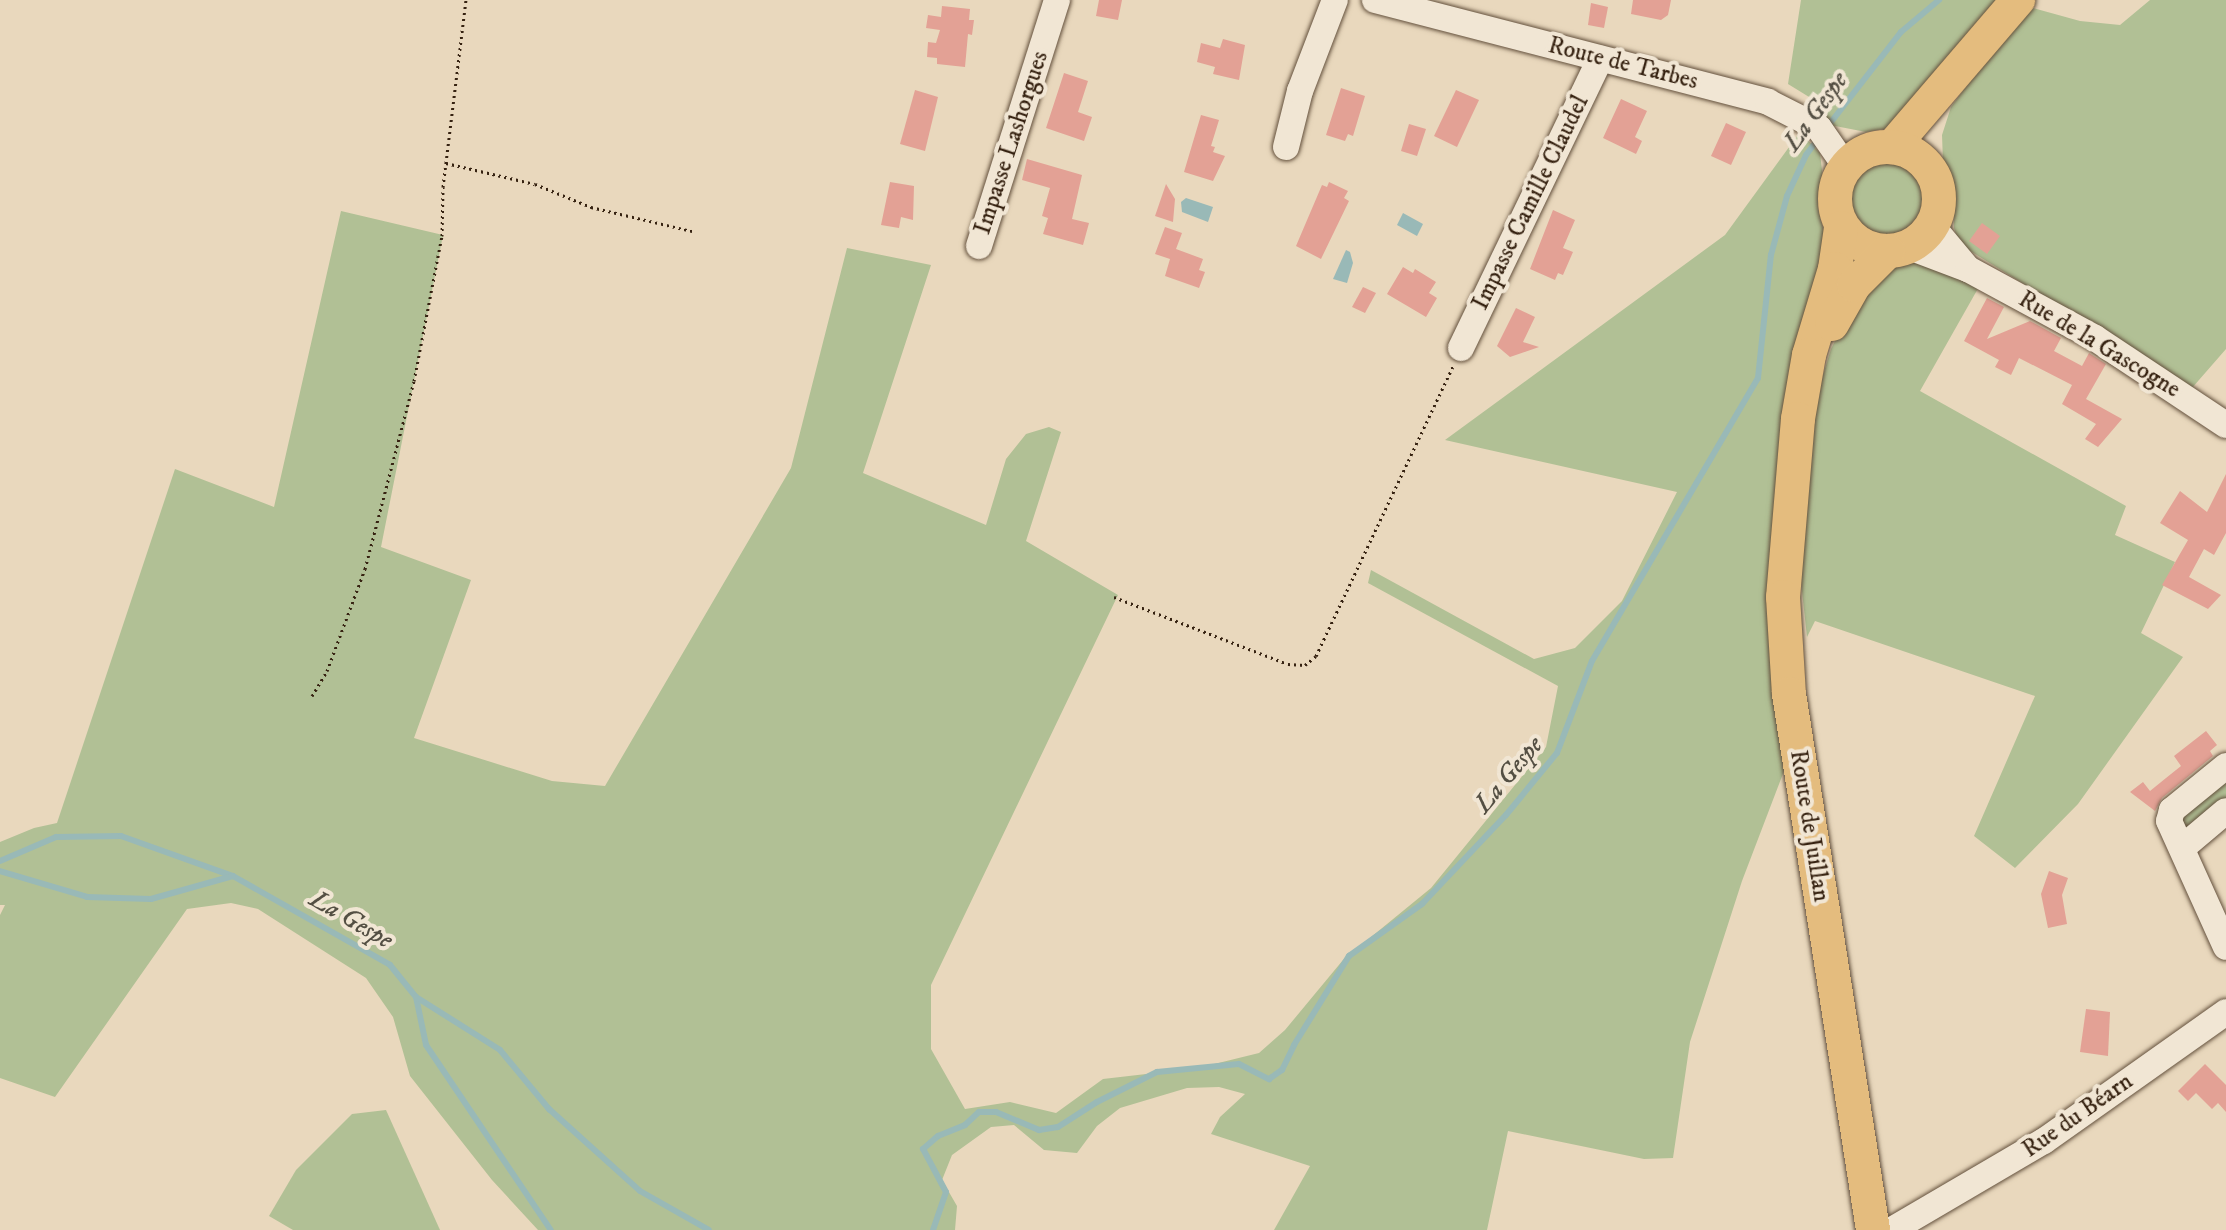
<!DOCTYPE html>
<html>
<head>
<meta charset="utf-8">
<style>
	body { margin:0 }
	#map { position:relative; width:2226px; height:1230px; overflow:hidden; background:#e9d8bd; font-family:"IM FELL DW Pica",serif }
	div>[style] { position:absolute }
	.green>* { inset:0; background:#b1c095 }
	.round { border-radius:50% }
	.water>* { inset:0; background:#99b9b7 }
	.stream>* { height:6px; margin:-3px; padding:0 3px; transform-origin:3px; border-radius:3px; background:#99b9b7 }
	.building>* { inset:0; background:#e3a195 }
	.path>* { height:3px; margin-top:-1.5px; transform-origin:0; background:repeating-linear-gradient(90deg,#362211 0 2px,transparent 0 6px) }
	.roads { filter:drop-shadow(0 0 2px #63503c) drop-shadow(0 0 2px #63503c) }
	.minor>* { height:26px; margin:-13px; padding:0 13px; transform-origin:13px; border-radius:13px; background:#f1e6d4 }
	.major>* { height:34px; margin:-17px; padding:0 17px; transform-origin:17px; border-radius:17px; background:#e4bc7e }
	.major>.ring { margin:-17px; padding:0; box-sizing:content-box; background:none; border:34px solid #e4bc7e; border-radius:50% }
	span { translate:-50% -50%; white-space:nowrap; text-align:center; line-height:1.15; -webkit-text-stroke:8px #f1e6d4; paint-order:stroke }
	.street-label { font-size:24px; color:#362211 }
	.water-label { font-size:26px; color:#544f43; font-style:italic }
</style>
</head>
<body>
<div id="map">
	<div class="green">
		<div style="clip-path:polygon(1801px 0,2002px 0,1895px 127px,1866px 132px,1830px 125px,1811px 107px,1814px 100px,1788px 84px)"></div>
		<div style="clip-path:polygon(2150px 0,2226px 0,2226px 349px,2192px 388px,1959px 244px,1954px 228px,1953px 186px,1943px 162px,1942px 135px,1951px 107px,1991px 53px,2033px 8px,2080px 21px,2120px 25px)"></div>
		<div style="clip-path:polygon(1800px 132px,1820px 153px,1823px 179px,1818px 208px,1824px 232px,1784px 771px,1742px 881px,1690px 1042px,1673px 1158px,1644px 1159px,1508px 1131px,1487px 1230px,1274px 1230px,1310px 1166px,1211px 1134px,1220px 1117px,1245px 1094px,1219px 1087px,1187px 1088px,1120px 1108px,1097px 1126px,1077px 1153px,1044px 1150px,1014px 1125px,991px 1127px,952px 1155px,942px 1180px,957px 1206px,955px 1230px,538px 1230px,492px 1180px,410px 1076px,393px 1017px,366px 978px,258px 909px,231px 903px,187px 909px,55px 1097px,0 1078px,0 915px,5px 905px,0 905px,0 842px,34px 828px,57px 823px,175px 469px,274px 507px,341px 211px,443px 235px,381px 547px,471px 580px,414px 738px,552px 781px,605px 786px,791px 468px,847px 248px,931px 265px,863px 473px,986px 525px,1006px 459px,1026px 434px,1049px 427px,1061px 432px,1026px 541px,1118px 595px,931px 985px,931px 1049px,965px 1109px,1010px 1102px,1056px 1113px,1103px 1079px,1198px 1068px,1259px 1053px,1285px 1030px,1343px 960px,1431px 888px,1546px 747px,1558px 686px,1368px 583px,1371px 570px,1534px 659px,1575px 648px,1622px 601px,1677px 492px,1445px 440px,1725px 235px)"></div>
		<div class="round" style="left:1843px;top:158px;width:82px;height:82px"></div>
		<div style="clip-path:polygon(1908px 259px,1980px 285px,1920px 391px,2126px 506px,2115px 535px,2175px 562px,2141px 633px,2183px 657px,2078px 804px,2015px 868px,1974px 836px,2035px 696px,1815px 621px,1807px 637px,1799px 564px,1803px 473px,1819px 388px,1831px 349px,1859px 293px,1891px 262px)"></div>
		<div style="clip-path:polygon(2226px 781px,2226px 799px,2182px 831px,2181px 810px)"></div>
		<div style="clip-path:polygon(386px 1110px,440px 1230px,293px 1230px,269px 1216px,296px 1170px,352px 1114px)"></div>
	</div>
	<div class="water">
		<div style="clip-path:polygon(1186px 198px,1213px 207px,1208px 222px,1182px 212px,1181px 202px)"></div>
		<div style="clip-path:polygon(1403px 213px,1423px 224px,1417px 236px,1397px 225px)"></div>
		<div style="clip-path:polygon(1346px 250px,1350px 252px,1353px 263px,1347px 283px,1333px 279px)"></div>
	</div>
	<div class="stream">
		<div style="left:1828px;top:126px;width:119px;rotate:-52.2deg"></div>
		<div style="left:1901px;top:32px;width:50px;rotate:-40.1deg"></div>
		<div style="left:0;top:861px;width:61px;rotate:-23.2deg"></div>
		<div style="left:56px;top:837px;width:65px;rotate:-0.9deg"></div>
		<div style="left:121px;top:836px;width:119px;rotate:19.7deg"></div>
		<div style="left:233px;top:876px;width:180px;rotate:29.5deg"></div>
		<div style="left:390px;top:965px;width:41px;rotate:50.9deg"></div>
		<div style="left:416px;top:997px;width:49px;rotate:78.2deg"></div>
		<div style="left:426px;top:1045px;width:223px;rotate:56deg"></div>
		<div style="left:0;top:871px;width:91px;rotate:16.6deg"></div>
		<div style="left:87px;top:897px;width:64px;rotate:1.8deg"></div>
		<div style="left:151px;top:899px;width:85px;rotate:-15.7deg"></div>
		<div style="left:416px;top:997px;width:99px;rotate:32.2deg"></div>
		<div style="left:500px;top:1050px;width:77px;rotate:50.3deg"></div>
		<div style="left:549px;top:1109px;width:122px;rotate:42deg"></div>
		<div style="left:640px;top:1191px;width:79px;rotate:29.5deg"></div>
		<div style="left:933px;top:1230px;width:40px;rotate:-71.1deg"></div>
		<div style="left:946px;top:1192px;width:49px;rotate:-118.1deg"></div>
		<div style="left:923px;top:1149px;width:20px;rotate:-41deg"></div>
		<div style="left:938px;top:1136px;width:29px;rotate:-22deg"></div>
		<div style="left:965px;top:1125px;width:19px;rotate:-43deg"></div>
		<div style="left:979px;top:1112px;width:17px"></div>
		<div style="left:996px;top:1112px;width:47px;rotate:22.7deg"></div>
		<div style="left:1039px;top:1130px;width:19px;rotate:-9deg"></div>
		<div style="left:1058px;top:1127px;width:46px;rotate:-32.7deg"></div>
		<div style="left:1097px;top:1102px;width:67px;rotate:-26.6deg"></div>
		<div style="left:1157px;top:1072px;width:82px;rotate:-5.6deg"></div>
		<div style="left:1239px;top:1064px;width:34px;rotate:27deg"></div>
		<div style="left:1269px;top:1079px;width:16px;rotate:-35deg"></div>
		<div style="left:1282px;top:1070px;width:28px;rotate:-64deg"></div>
		<div style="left:1294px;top:1045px;width:105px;rotate:-58.3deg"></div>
		<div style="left:1349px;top:956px;width:90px;rotate:-35.5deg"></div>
		<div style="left:1422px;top:904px;width:122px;rotate:-46.7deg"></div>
		<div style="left:1506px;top:815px;width:80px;rotate:-50.6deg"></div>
		<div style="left:1557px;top:753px;width:98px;rotate:-69.2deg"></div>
		<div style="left:1592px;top:661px;width:328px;rotate:-59.6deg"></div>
		<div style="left:1758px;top:378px;width:124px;rotate:-84deg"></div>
		<div style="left:1771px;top:255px;width:61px;rotate:-74.8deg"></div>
		<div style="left:1787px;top:196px;width:45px;rotate:-65.1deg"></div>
		<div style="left:1806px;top:155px;width:21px;rotate:-53deg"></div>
	</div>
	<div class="building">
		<div style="clip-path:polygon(1099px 0,1122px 0,1118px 20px,1096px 16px)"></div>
		<div style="clip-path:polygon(1633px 0,1671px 0,1668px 15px,1661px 20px,1631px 14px)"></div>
		<div style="clip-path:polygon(1591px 3px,1608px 7px,1604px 28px,1588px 25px)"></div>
		<div style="clip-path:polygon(942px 6px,970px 9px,969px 20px,974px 20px,972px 35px,968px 34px,965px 67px,937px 64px,937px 58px,927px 57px,928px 42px,936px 43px,940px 30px,926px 28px,928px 15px,941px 17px)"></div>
		<div style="clip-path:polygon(1223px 39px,1245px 45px,1239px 80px,1213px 74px,1215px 67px,1197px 62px,1201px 43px,1220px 48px)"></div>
		<div style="clip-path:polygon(1064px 73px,1088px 81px,1078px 112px,1092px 117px,1084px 141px,1046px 128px)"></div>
		<div style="clip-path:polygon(1341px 88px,1365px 96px,1353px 136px,1348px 134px,1345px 141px,1326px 135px)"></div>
		<div style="clip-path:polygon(915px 90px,938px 97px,925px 151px,900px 144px)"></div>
		<div style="clip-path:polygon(1456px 90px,1479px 100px,1457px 147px,1434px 136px)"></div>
		<div style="clip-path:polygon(1621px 99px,1647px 111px,1635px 137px,1642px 141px,1636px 154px,1603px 138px)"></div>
		<div style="clip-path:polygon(1201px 115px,1219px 120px,1211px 146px,1215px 147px,1213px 152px,1225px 156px,1213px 181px,1184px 172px)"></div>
		<div style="clip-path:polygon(1726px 123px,1746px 132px,1731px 165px,1711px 156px)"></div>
		<div style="clip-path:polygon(1409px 124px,1426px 129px,1417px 156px,1401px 151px)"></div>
		<div style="clip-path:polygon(1027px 159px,1082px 175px,1072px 219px,1089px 223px,1083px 245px,1043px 234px,1048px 218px,1042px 216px,1050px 188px,1022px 180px)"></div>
		<div style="clip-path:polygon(890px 182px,914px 186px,913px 220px,901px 217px,899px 228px,881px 225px)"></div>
		<div style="clip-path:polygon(1329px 182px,1348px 191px,1344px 198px,1349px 201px,1321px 259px,1296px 246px,1322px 185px,1327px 187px)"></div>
		<div style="clip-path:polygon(1166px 184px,1175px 199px,1173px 222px,1155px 216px)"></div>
		<div style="clip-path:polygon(1553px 210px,1575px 220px,1563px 248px,1573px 252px,1563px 275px,1558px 273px,1555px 280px,1530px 269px)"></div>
		<div style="clip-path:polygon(1982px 223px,2000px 236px,1987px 254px,1969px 241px)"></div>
		<div style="clip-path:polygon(1165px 227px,1182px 233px,1176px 249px,1203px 259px,1199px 270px,1205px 272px,1199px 288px,1165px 276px,1170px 259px,1155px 254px)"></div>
		<div style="clip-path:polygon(1403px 267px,1413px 273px,1415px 269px,1436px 282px,1429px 293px,1437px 298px,1426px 317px,1387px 294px)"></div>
		<div style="clip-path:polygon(1363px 287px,1376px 293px,1365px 313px,1352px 307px)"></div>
		<div style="clip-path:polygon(1987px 298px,2004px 307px,1987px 339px,2030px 321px,2061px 338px,2054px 351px,2082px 366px,2089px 353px,2106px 364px,2086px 399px,2122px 419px,2098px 447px,2085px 439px,2096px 424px,2062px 404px,2072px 385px,2019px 358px,2011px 375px,1995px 367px,1999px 360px,1964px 341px)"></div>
		<div style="clip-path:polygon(1516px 308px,1535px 317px,1523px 342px,1539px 347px,1510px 357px,1497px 346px)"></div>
		<div style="clip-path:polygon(2226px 474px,2226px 533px,2214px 555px,2204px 549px,2189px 577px,2221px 595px,2208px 609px,2162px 585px,2188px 540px,2160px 523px,2180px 491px,2207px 512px)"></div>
		<div style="clip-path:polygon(2206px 731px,2217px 745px,2210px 751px,2213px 756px,2162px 798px,2155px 811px,2130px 792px,2143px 782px,2150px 791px,2166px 778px,2181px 766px,2174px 756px)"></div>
		<div style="clip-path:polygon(2049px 871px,2068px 878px,2062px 895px,2067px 924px,2048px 928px,2041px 894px)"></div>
		<div style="clip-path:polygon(2086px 1009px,2110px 1012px,2108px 1056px,2080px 1052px)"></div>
		<div style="clip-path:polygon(2205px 1064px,2226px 1085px,2226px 1112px,2218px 1103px,2212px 1109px,2196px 1093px,2188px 1101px,2178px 1091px)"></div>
	</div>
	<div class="path">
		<div style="left:446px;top:163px;width:91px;rotate:13.3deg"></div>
		<div style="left:535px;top:184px;width:61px;rotate:22.3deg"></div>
		<div style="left:591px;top:207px;width:104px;rotate:13.4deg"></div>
		<div style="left:1114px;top:597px;width:186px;rotate:21.1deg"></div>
		<div style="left:1288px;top:664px;width:17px;rotate:3deg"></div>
		<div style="left:1305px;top:665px;width:14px;rotate:-39deg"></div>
		<div style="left:1316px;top:656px;width:321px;rotate:-64.7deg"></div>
		<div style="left:312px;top:696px;width:29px;rotate:-59deg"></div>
		<div style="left:327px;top:671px;width:109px;rotate:-69.6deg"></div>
		<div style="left:365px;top:569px;width:194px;rotate:-75.4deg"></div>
		<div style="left:414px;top:381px;width:148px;rotate:-79.1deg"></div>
		<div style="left:442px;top:236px;width:49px;rotate:-88.8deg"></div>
		<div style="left:443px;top:187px;width:188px;rotate:-83deg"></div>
	</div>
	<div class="roads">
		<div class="minor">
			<div style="left:1375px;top:0;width:406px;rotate:14.5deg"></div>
			<div style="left:1768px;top:102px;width:57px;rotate:27deg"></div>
			<div style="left:1819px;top:128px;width:47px;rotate:55.3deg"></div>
			<div style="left:1286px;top:147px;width:58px;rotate:-76deg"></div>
			<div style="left:1300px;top:91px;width:97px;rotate:-69deg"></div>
			<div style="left:979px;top:246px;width:258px;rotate:-72.4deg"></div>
			<div style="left:1907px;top:246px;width:65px;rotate:20.7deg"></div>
			<div style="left:1968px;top:269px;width:56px;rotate:-129.9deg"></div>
			<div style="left:1968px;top:269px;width:145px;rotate:28.5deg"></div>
			<div style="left:2095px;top:338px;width:157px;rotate:33.6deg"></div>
			<div style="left:1461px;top:348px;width:321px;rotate:-64.3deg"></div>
			<div style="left:2226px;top:766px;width:70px;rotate:140.8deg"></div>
			<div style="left:2172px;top:810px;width:11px;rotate:105deg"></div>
			<div style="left:2169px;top:821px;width:138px;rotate:65.7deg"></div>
			<div style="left:2182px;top:848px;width:57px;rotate:-40.1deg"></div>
			<div style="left:1892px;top:1230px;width:176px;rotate:-30.4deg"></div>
			<div style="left:2044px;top:1141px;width:223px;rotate:-35.3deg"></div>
		</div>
		<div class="major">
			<div style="left:1892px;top:147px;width:194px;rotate:-49.4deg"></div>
			<div class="ring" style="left:1835px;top:147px;width:70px;height:70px"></div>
			<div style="left:1841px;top:228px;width:41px;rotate:98.3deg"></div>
			<div style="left:1835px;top:269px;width:90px;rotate:106.8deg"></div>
			<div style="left:1809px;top:355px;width:65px;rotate:99.8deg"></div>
			<div style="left:1798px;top:419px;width:179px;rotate:94.8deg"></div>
			<div style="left:1783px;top:597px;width:97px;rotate:86.5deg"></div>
			<div style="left:1789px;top:694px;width:543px;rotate:81.09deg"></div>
			<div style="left:1832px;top:324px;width:45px;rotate:-60.6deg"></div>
			<div style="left:1854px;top:285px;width:48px;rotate:-45deg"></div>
		</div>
	</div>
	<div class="street-label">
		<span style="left:1623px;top:64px;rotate:14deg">Route de Tarbes</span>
		<span style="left:1012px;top:143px;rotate:-72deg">Impasse Lashorgues</span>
		<span style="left:1531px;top:203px;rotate:-64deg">Impasse Camille Claudel</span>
		<span style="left:2099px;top:345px;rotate:31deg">Rue de la Gascogne</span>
		<span style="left:1809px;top:826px;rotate:81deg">Route de Juillan</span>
		<span style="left:2078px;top:1116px;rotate:-35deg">Rue du Béarn</span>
	</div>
	<div class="water-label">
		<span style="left:1816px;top:112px;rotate:-54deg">La Gespe</span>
		<span style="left:1509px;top:775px;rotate:-50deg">La Gespe</span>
		<span style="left:351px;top:920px;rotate:30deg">La Gespe</span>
	</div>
</div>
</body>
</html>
